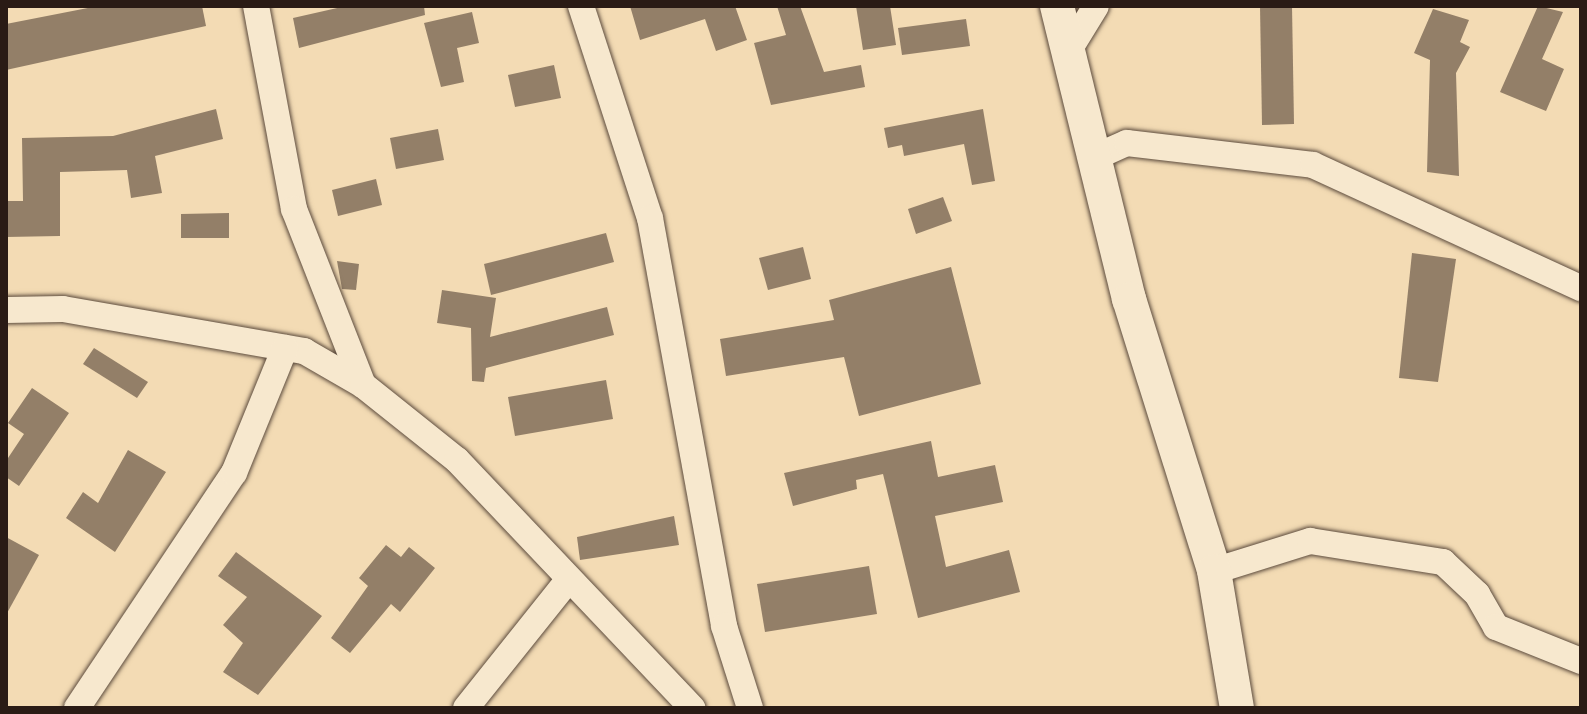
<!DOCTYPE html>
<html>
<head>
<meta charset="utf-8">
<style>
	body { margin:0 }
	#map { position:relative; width:1587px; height:714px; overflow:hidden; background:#f3dbb4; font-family:"IM FELL Double Pica",serif }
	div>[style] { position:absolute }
	.building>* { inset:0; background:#937f68 }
	.roads { filter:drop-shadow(0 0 2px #5c4b3d) drop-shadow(0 0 2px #5c4b3d) }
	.minor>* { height:26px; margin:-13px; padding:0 13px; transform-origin:13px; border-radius:13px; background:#f7e8ce }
	.tertiary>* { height:34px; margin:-17px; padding:0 17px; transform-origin:17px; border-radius:17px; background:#f7e8ce }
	span { translate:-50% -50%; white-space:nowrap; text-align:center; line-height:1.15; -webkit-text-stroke:6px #f7e8ce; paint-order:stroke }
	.frame { position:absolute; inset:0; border:8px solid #2a1b15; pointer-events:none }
</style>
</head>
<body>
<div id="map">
	<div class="building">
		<div style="clip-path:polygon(98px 6px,202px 6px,206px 26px,6px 70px,6px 24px)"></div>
		<div style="clip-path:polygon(346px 6px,424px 6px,425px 15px,299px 48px,293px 18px)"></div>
		<div style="clip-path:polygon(630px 6px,735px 6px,747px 40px,716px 51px,705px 19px,640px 40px)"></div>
		<div style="clip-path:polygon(777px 6px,800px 6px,824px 72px,861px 65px,865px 87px,771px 105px,754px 43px,786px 35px)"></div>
		<div style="clip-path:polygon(856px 6px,890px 6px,896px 45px,863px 50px)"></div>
		<div style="clip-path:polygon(1260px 6px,1292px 6px,1294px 124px,1262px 125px)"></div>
		<div style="clip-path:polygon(1538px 6px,1563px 12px,1542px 59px,1564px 69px,1546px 111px,1500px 92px)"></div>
		<div style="clip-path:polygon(1433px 9px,1469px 20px,1460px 42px,1470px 47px,1456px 73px,1459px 176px,1427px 172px,1430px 60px,1414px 53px)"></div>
		<div style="clip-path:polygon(472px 12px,479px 43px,457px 48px,464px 82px,441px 87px,424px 23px)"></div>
		<div style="clip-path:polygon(966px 19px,970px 46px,902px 55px,898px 28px)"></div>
		<div style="clip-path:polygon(554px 65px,561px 98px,515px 107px,508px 75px)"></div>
		<div style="clip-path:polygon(216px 109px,223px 139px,155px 156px,162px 193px,131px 198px,127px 170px,60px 172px,60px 236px,6px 237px,6px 201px,23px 201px,22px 138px,113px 136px)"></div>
		<div style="clip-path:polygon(983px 109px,995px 181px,972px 185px,964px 144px,904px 156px,902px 145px,888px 148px,884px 128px)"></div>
		<div style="clip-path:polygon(438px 129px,444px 160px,396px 169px,390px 138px)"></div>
		<div style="clip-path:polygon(376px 179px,382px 205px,338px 216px,332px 190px)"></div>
		<div style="clip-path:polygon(943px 197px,952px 221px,916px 234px,908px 209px)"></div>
		<div style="clip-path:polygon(229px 213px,229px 238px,181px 238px,181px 214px)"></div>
		<div style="clip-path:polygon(606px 233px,614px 262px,491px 295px,484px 264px)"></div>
		<div style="clip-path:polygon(803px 247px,811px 279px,768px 290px,759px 258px)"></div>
		<div style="clip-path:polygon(1412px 253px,1456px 259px,1438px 382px,1399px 378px)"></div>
		<div style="clip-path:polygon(337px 261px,359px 264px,356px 290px,342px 289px)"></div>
		<div style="clip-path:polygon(951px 267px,981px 384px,859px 416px,844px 357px,726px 376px,720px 339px,834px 320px,829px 300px)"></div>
		<div style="clip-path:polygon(442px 290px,496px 298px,490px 337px,607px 307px,614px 335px,486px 368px,484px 382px,472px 381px,471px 328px,437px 323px)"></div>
		<div style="clip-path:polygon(94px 348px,148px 382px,137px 398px,83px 364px)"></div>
		<div style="clip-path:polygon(606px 380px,613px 419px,515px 436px,508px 397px)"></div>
		<div style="clip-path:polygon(32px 388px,69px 413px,19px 486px,6px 477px,6px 461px,24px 434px,8px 423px)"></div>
		<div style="clip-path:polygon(931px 441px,938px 477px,995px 465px,1003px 502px,935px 516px,946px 567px,1009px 550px,1020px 592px,918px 618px,883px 474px,856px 480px,857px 489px,793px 506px,784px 473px)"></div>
		<div style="clip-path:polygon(128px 450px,166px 472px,115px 552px,66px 518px,83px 492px,98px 503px)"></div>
		<div style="clip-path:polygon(674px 516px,679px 545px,580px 560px,577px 537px)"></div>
		<div style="clip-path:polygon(6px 537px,39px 555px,6px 615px)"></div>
		<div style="clip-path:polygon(386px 545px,401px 557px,409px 547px,435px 568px,400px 612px,391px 604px,350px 653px,331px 638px,368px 586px,359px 578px)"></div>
		<div style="clip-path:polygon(236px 552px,322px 616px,258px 695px,223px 672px,243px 643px,223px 625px,247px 597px,218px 576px)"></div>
		<div style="clip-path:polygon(869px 566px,877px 614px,765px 632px,757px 584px)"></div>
	</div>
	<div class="roads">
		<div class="minor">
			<div style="left:256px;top:6px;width:207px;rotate:79.4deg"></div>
			<div style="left:294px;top:209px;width:189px;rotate:68.6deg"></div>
			<div style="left:581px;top:6px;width:223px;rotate:72deg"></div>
			<div style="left:650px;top:218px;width:415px;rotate:79.7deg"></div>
			<div style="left:724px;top:626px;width:86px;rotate:72.4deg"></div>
			<div style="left:1066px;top:55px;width:57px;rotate:-58.5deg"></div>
			<div style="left:1093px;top:158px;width:37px;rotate:-24deg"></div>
			<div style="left:1127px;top:143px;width:187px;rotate:6.7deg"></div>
			<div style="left:1313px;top:165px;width:295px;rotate:24.7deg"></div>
			<div style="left:6px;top:310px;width:57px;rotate:-1deg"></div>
			<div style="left:63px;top:309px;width:245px;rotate:9.9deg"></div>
			<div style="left:304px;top:351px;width:68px;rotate:30deg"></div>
			<div style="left:363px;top:385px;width:120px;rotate:38.6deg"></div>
			<div style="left:457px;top:460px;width:342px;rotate:46.5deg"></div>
			<div style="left:1214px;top:571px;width:101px;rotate:-17.4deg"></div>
			<div style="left:1310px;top:541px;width:135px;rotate:9deg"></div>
			<div style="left:1443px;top:562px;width:47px;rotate:43.3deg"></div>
			<div style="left:1477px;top:594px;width:38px;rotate:60deg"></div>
			<div style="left:1496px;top:627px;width:92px;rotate:21.8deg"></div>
			<div style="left:77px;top:708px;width:283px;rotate:-56.3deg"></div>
			<div style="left:234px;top:473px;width:135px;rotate:-67.8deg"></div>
			<div style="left:466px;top:708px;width:165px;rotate:-51.4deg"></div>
		</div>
		<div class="tertiary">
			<div style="left:1057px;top:6px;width:302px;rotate:76.2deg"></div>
			<div style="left:1129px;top:299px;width:285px;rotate:72.6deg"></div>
			<div style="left:1214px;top:571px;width:139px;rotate:80.5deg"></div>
		</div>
	</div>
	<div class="frame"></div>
</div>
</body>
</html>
